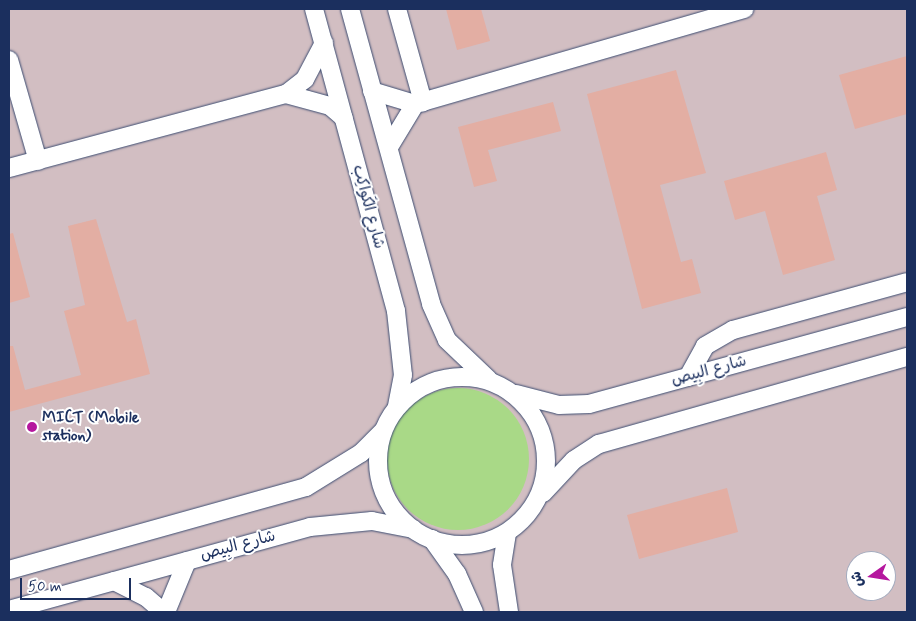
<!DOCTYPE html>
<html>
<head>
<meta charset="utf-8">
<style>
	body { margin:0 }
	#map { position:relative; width:916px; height:621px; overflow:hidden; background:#f4f0df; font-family:Mynerve,"Playpen Sans Arabic",sans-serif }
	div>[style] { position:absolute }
	.industrial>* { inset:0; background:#d2bec2 }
	.green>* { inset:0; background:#a9d987 }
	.round { border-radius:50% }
	.building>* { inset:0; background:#e3aea3 }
	.roads { filter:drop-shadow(0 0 1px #3c4c71) drop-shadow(0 0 1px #3c4c71) }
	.minor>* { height:18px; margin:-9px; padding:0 9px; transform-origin:9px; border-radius:9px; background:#fff }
	.minor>.ring { margin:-9px; padding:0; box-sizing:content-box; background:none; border:18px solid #fff; border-radius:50% }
	.dots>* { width:14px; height:14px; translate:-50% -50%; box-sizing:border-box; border:2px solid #fff; border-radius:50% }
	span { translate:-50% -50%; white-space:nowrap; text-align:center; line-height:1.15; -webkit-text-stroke:4px #fff; paint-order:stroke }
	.street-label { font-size:16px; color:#1b2f5e }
	.poi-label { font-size:16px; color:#1b2f5e; font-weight:700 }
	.left { translate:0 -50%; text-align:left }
	.frame { position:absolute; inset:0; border:10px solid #1b2f5e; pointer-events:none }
	.north { position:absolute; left:846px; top:551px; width:50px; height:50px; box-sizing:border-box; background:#fff; border:1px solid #a4acbf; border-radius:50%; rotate:257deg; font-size:14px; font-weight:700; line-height:20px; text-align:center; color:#1b2f5e }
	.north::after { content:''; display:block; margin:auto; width:18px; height:22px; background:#b5179e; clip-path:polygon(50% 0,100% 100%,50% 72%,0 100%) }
	.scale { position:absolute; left:20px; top:578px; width:111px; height:22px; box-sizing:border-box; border:2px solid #1b2f5e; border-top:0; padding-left:6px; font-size:15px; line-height:18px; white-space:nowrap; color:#1b2f5e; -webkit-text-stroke:4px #fff; paint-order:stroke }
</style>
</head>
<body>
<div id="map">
	<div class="industrial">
		<div style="clip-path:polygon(evenodd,9px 9px,907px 9px,907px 612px,9px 612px,9px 9px,856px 561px,886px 561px,886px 591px,856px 591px,856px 561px)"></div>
	</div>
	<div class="green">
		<div class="round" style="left:387px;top:388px;width:142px;height:142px"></div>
	</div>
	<div class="building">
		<div style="clip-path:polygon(446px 9px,481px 9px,490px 41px,457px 50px)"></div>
		<div style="clip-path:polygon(907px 56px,907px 114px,855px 129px,839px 75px)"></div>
		<div style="clip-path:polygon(676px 70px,706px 173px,660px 185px,681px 262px,692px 259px,701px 293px,642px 309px,587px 94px)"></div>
		<div style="clip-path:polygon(553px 102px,561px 131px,488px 150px,497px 181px,474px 187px,458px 127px)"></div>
		<div style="clip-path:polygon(826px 152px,837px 190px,817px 196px,835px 260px,783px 275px,765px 211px,735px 220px,724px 181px)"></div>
		<div style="clip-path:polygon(96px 219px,127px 322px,136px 319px,150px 374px,9px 412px,9px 346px,13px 346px,25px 390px,81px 375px,64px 311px,85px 305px,68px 226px)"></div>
		<div style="clip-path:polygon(13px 233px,30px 297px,9px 303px,9px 234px)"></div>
		<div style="clip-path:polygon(727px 488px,738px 532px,639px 559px,627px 515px)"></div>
	</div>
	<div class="roads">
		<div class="minor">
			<div style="left:314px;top:9px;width:313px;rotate:74.8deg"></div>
			<div style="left:396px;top:311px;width:64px;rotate:83.8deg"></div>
			<div style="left:403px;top:375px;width:33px;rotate:101deg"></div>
			<div style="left:350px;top:9px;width:306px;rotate:74.6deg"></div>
			<div style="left:431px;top:304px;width:39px;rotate:66deg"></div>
			<div style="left:447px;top:340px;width:57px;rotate:43.6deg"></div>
			<div style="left:397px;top:9px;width:97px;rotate:74.4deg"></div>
			<div style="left:9px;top:60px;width:105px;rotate:74deg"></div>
			<div style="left:372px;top:91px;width:45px;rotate:16.8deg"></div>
			<div style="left:415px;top:104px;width:343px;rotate:-16.1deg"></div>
			<div style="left:286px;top:94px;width:46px;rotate:15.3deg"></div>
			<div style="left:330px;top:106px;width:18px;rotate:41deg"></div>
			<div style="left:389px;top:147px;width:50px;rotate:-58.8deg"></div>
			<div style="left:9px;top:168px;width:287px;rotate:-15deg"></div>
			<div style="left:286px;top:94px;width:24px;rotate:-38deg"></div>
			<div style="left:305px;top:79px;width:41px;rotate:-62.2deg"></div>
			<div style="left:688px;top:377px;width:35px;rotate:-61deg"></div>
			<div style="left:705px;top:346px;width:32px;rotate:-30deg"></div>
			<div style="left:733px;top:330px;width:180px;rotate:-15.4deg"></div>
			<div class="ring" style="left:378px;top:377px;width:150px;height:150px"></div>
			<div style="left:516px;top:394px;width:44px;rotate:14.3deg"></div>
			<div style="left:559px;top:405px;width:30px;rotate:-2deg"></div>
			<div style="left:589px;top:404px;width:330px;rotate:-15.3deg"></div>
			<div style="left:543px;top:493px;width:45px;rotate:-46.8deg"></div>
			<div style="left:574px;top:460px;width:30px;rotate:-33deg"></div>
			<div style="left:599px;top:444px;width:320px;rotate:-15.8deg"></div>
			<div style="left:507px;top:533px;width:32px;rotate:99deg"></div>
			<div style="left:502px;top:565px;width:48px;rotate:81.5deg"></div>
			<div style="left:432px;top:539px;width:43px;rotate:54.5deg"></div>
			<div style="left:457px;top:574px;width:42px;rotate:65.9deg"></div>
			<div style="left:9px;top:570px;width:308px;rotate:-15.6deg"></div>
			<div style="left:306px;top:487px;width:65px;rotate:-31.7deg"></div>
			<div style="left:361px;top:453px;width:31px;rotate:-45deg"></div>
			<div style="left:114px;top:581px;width:36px;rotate:27deg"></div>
			<div style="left:146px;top:597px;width:23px;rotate:41deg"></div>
			<div style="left:9px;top:610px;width:312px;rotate:-15.4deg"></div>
			<div style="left:310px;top:527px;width:62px;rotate:-5.5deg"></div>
			<div style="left:372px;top:521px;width:42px;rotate:11deg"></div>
			<div style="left:166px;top:612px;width:55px;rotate:-67.6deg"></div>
		</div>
	</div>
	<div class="dots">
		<div style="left:32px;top:427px;background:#b5179e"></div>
	</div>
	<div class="street-label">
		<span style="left:368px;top:207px;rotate:75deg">شارع الكَواكِب</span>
		<span style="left:709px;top:371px;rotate:-15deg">شارع البِيص</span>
		<span style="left:238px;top:546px;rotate:-15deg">شارع البِيص</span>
	</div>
	<div class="poi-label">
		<span class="left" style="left:42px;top:427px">MICT (Mobile<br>station)</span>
	</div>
	<div class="frame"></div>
	<div class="north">ش</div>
	<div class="scale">50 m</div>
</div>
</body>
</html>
